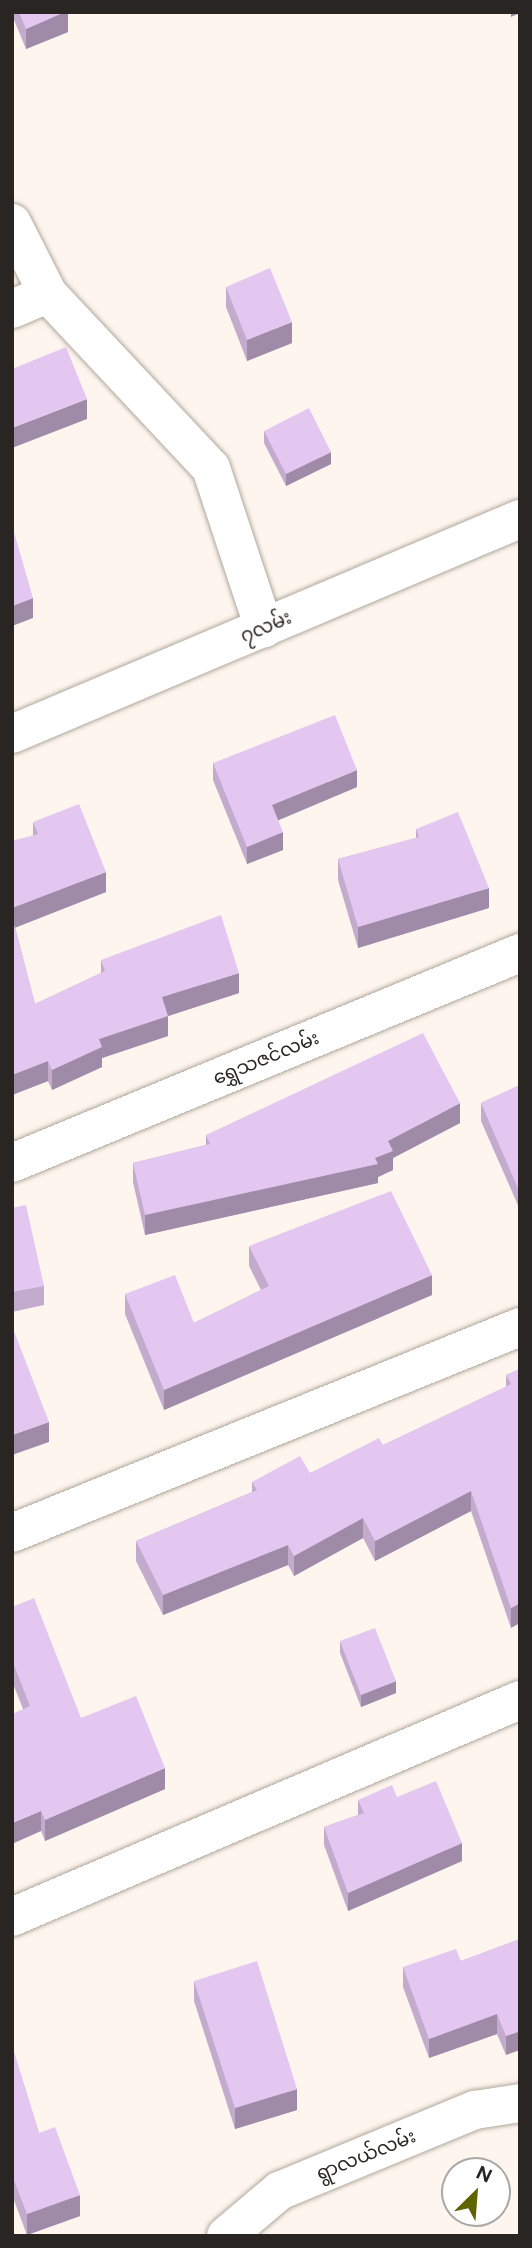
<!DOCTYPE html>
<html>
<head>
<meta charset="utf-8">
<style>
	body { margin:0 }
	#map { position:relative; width:532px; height:2248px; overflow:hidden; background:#fef6ee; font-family:Figtree,"Noto Sans Myanmar",sans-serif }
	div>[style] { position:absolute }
	.roads { filter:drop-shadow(0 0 2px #b0a79d) drop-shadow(0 0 2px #b0a79d) }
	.minor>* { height:38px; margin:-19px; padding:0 19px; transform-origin:19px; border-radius:19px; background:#fff }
	.tertiary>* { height:38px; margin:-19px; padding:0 19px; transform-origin:19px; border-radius:19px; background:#fff }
	.wall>* { inset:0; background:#c3abce }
	.shaded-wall>* { inset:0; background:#9f8ba8 }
	.building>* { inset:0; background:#e3c7f0 }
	span { translate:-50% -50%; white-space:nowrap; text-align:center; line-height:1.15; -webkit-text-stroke:5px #fff; paint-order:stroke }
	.street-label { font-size:19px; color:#292522 }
	.frame { position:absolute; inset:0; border:14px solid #292522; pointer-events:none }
	.north { position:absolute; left:441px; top:2157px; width:70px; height:70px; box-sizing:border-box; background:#fff; border:2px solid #a9a8a7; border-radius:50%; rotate:25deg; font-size:19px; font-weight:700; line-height:28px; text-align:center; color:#292522 }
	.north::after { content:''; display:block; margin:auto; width:24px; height:32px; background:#5f6400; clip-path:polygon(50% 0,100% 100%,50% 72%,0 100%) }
</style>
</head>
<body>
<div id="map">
	<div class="roads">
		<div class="minor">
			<div style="left:12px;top:223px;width:80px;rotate:63.1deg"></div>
			<div style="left:48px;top:294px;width:238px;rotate:46.9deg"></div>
			<div style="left:211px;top:468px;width:169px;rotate:71.7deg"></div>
			<div style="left:12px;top:309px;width:39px;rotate:-23deg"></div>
			<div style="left:12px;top:1163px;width:550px;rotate:-22.46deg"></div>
			<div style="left:12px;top:1533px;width:548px;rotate:-22.07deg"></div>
			<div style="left:12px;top:1917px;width:552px;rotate:-23.13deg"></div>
			<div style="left:226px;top:2236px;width:70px;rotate:-40.3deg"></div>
			<div style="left:279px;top:2191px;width:212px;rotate:-22.5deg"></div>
			<div style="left:475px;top:2110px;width:46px;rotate:-8.8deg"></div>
		</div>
		<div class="tertiary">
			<div style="left:12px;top:734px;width:552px;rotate:-22.94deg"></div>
		</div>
	</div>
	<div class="wall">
		<div style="clip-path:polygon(12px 12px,68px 12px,68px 32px,26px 49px,12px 15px)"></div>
		<div style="clip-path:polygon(226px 287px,292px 343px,247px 361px,226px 307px)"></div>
		<div style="clip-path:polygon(264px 431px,331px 464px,286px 486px,264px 443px)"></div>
		<div style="clip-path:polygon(213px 763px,357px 787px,278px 820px,283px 850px,247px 864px,213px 780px)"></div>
		<div style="clip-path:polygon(33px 822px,106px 892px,15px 927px,35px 1004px,101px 973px,101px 960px,239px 993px,168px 1016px,168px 1036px,102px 1058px,102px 1067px,52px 1090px,48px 1081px,12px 1095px,12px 841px,33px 836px)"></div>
		<div style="clip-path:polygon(416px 829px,489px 908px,358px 948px,338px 880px,338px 859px,416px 838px)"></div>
		<div style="clip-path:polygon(520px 1085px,520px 1210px,481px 1121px,481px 1103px)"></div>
		<div style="clip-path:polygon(460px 1123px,393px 1158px,393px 1170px,378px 1177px,378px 1183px,145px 1235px,133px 1182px,133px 1163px,206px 1145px,206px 1135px)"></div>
		<div style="clip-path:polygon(12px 1208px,44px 1286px,44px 1305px,12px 1312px)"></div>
		<div style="clip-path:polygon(249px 1246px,432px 1295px,164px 1410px,125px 1314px,125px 1294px,194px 1323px,261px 1290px,249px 1266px)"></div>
		<div style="clip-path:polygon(520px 1369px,511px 1628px,471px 1511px,375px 1561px,363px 1538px,294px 1576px,288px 1565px,163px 1615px,136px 1561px,136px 1541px,252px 1492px,252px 1482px,310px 1473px,383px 1445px,506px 1387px,506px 1375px)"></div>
		<div style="clip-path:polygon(12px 1607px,81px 1718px,165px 1789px,45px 1841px,41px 1831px,23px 1709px,12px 1681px)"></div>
		<div style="clip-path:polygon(340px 1641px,396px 1693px,361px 1707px,340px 1653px)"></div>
		<div style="clip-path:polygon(397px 1797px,462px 1861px,348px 1911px,324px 1845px,324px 1827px,358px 1815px,358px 1800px)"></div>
		<div style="clip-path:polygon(520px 1939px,506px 2055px,497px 2034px,429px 2058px,403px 1987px,403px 1967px,461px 1961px)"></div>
		<div style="clip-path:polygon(194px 1981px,297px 2110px,235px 2129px,194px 2001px)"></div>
		<div style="clip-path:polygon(12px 2046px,39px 2133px,80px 2216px,27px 2235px,12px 2195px)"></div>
	</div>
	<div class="shaded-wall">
		<div style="clip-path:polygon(65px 12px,68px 12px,68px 32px,26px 49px,26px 29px)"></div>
		<div style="clip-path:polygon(511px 12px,520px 12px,520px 13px,511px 17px)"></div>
		<div style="clip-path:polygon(292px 322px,292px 343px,247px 361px,247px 340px)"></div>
		<div style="clip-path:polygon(87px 399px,87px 419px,12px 448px,12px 428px)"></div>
		<div style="clip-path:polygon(331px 452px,331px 464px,286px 486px,286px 474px)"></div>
		<div style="clip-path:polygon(33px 598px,33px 618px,12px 626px,12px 606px)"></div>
		<div style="clip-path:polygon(357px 770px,357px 787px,272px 823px,272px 805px)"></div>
		<div style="clip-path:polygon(283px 832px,283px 850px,247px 864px,247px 847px)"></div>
		<div style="clip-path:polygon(106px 872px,106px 892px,12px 929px,12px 908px)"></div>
		<div style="clip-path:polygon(489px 888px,489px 908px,358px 948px,358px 927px)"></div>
		<div style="clip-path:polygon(239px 973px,239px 993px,162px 1018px,162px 997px)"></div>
		<div style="clip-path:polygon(168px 1016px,168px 1036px,102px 1058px,102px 1067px,52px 1090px,52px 1070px,99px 1039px)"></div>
		<div style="clip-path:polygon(48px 1061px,48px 1081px,12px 1095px,12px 1075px)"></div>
		<div style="clip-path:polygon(460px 1103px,460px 1123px,393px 1158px,393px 1170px,378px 1177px,378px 1183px,145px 1235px,145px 1215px,375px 1158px,388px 1141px)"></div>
		<div style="clip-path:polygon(432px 1275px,432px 1295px,164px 1410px,164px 1390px)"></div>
		<div style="clip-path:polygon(49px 1422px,49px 1442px,12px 1455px,12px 1435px)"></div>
		<div style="clip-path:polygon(471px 1491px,471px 1511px,375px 1561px,375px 1541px)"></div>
		<div style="clip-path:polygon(363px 1518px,363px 1538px,294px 1576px,294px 1556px)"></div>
		<div style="clip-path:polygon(288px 1545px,288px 1565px,163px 1615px,163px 1595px)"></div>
		<div style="clip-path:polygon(520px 1603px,520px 1623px,511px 1628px,511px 1608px)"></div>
		<div style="clip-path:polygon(396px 1681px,396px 1693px,361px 1707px,361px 1695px)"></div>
		<div style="clip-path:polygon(165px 1768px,165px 1789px,45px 1841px,45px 1820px)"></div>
		<div style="clip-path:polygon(41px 1811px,41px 1831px,12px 1844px,12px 1823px)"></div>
		<div style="clip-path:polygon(462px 1843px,462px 1861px,348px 1911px,348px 1893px)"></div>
		<div style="clip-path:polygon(497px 2014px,497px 2034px,429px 2058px,429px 2039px)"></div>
		<div style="clip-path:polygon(520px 2031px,520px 2050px,506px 2055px,506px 2036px)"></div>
		<div style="clip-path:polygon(297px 2089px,297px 2110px,235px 2129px,235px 2108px)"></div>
		<div style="clip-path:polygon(80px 2195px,80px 2216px,27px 2235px,27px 2214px)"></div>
	</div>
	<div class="building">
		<div style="clip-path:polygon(19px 12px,65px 12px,26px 29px)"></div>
		<div style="clip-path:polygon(270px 268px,292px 322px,247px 340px,226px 287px)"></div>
		<div style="clip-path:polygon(66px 347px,87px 399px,12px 428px,12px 369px)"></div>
		<div style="clip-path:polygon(309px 408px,331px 452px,286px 474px,264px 431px)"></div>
		<div style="clip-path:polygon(12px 525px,33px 598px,12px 606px)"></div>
		<div style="clip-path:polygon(335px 715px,357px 770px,272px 805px,283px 832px,247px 847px,213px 763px)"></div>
		<div style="clip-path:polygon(79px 804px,106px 872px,12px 908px,12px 841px,38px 834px,33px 822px)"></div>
		<div style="clip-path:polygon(458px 812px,489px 888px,358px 927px,338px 859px,419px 837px,416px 829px)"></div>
		<div style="clip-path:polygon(221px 915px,239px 973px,162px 997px,168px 1016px,99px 1039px,102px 1047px,52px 1070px,48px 1061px,12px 1075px,12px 917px,35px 1004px,105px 971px,101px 960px)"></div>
		<div style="clip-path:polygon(423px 1033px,460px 1103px,388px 1141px,393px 1151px,375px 1158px,378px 1164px,145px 1215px,133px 1163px,210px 1144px,206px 1135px)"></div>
		<div style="clip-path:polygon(520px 1085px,520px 1193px,481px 1103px)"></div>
		<div style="clip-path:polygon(391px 1191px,432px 1275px,164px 1390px,125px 1294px,175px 1275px,194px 1323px,269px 1286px,249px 1246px)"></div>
		<div style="clip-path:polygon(26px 1205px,44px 1286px,12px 1292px,12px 1208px)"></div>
		<div style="clip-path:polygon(12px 1326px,49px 1422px,12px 1435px)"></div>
		<div style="clip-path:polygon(520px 1369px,520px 1603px,511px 1608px,471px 1491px,375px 1541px,363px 1518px,294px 1556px,288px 1545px,163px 1595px,136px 1541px,257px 1490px,252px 1482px,300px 1456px,310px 1473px,379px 1438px,383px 1445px,511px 1384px,506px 1375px)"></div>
		<div style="clip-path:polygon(34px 1598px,81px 1718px,136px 1696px,165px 1768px,45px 1820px,41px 1811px,12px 1823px,12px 1714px,30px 1706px,12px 1660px,12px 1607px)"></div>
		<div style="clip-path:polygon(375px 1628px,396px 1681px,361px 1695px,340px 1641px)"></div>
		<div style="clip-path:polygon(436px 1781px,462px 1843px,348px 1893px,324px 1827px,364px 1813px,358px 1800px,392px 1785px,397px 1797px)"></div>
		<div style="clip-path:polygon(520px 1939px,520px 2031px,506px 2036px,497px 2014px,429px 2039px,403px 1967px,456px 1949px,461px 1961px)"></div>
		<div style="clip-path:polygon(257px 1961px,297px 2089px,235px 2108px,194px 1981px)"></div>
		<div style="clip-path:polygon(12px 2046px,39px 2133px,55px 2127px,80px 2195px,27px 2214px,12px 2175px)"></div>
	</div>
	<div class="street-label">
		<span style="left:266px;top:627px;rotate:-23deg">၇လမ်း</span>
		<span style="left:266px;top:1058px;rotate:-22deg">ရွှေသဇင်လမ်း</span>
		<span style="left:366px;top:2155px;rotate:-22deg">ရွာလယ်လမ်း</span>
	</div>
	<div class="frame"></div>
	<div class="north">N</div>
</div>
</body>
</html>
